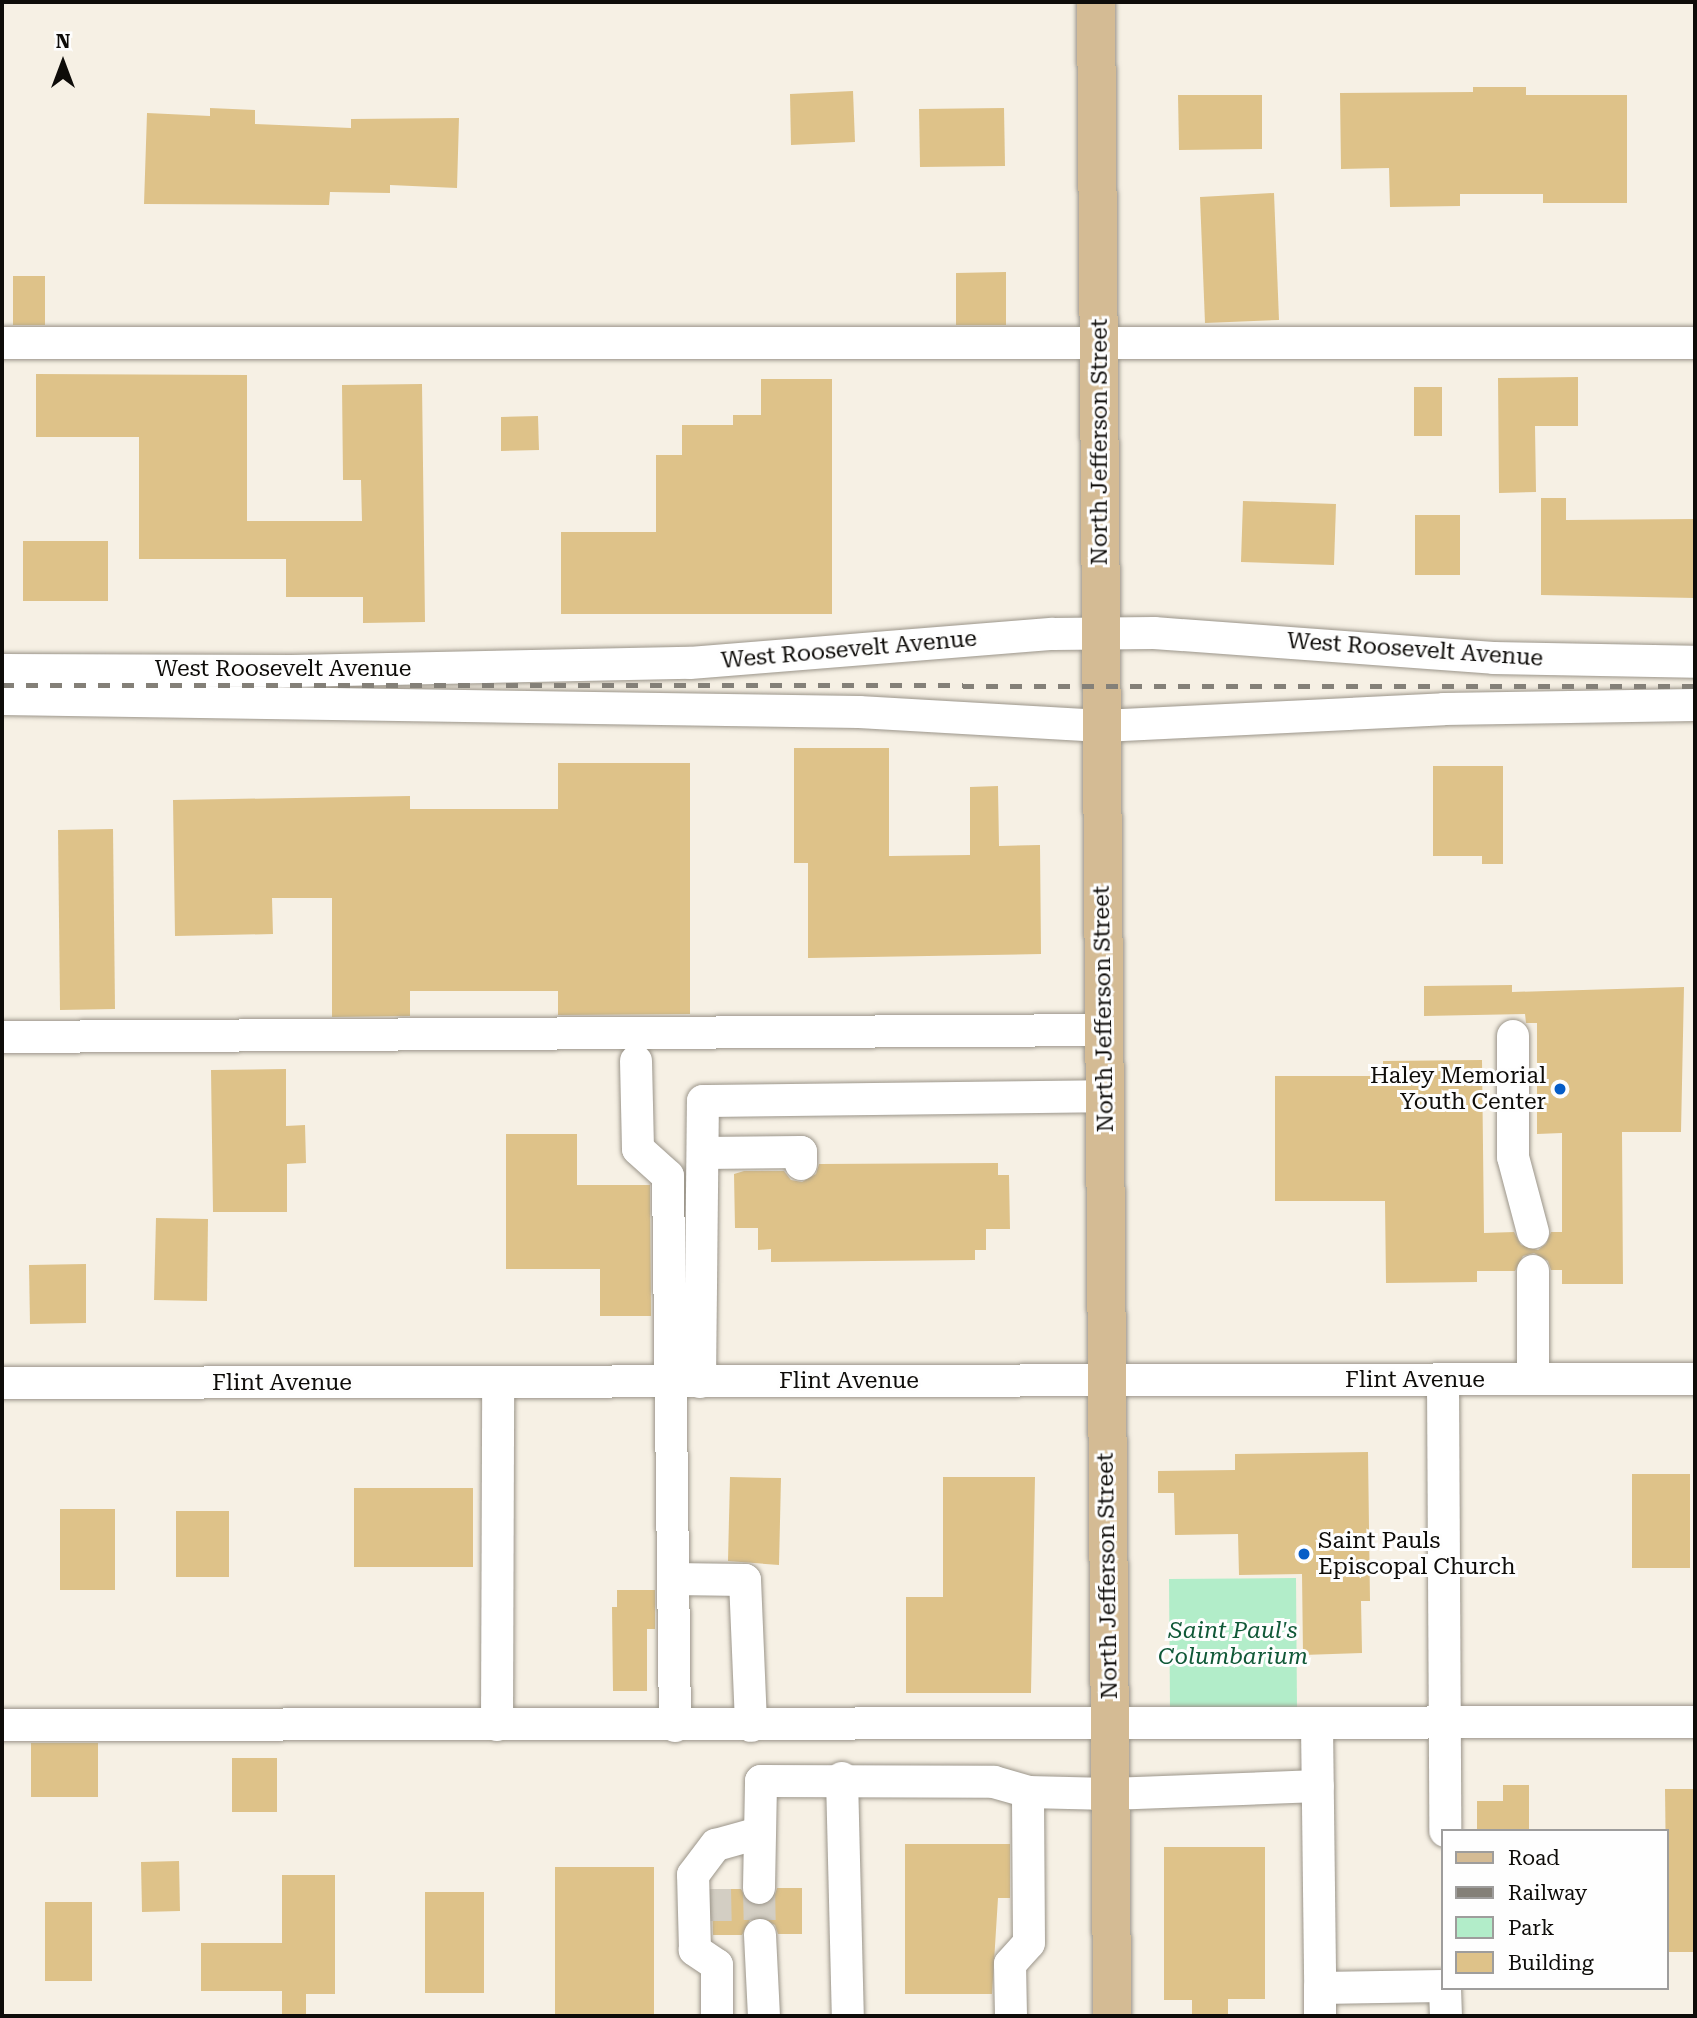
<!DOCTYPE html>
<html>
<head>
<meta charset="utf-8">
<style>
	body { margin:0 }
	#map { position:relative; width:1697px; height:2018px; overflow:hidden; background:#f6f0e4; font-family:"Roboto Serif",serif }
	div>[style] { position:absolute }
	.green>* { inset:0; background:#b2edc9 }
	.building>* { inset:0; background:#dec289 }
	.minor-tunnel>* { height:32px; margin-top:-16px; transform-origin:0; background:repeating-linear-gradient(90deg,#d3cec3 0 32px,transparent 0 48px) }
	.roads { filter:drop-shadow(0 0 2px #9b958a) drop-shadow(0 0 2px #9b958a) }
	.minor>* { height:32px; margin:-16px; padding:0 16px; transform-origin:16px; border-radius:16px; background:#fff }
	.major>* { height:38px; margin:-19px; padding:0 19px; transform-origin:19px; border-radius:19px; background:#d4bb94 }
	.rail>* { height:5px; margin-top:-2.5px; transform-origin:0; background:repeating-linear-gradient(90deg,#848078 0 12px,transparent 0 24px) }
	.dots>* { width:19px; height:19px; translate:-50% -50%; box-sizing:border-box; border:4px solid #fefefe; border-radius:50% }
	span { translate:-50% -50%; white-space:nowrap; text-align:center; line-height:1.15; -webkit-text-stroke:6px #fefefe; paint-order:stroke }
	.street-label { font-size:23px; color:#0e0c09 }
	.poi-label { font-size:23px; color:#0e0c09 }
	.right { translate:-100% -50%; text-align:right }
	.left { translate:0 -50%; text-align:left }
	.park-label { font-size:23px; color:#105837; font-style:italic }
	.frame { position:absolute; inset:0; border:4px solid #0e0c09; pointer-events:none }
	.legend { position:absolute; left:1441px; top:1829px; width:228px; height:161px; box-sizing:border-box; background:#fefefe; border:2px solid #9e9d9c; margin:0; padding:9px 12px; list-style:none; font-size:21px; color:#0e0c09 }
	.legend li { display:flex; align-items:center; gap:14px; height:35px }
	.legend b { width:35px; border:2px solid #9e9d9c }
	.north { position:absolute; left:28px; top:28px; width:70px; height:70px; -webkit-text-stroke:5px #fefefe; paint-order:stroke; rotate:0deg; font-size:19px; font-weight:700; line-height:28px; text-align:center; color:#0e0c09 }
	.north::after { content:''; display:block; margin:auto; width:24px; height:32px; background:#0e0c09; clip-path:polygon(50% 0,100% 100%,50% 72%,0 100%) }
</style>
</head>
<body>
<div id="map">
	<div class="green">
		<div style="clip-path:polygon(1296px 1578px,1297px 1709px,1170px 1710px,1169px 1579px)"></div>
	</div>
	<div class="building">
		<div style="clip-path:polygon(1473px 87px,1526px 87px,1526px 95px,1627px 95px,1627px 203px,1543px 203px,1543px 194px,1460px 194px,1460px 206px,1390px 207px,1389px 168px,1341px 169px,1340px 93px,1473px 92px)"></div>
		<div style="clip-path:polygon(853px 91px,855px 142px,791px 145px,790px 94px)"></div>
		<div style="clip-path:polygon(1178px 95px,1262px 95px,1262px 149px,1179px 150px)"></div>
		<div style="clip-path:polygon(210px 108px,255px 110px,255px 124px,351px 128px,351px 119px,459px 118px,457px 188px,390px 185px,390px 193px,330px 192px,329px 205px,144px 204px,147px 113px,210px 116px)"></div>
		<div style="clip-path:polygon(1004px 108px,1005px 166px,920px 167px,919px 109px)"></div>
		<div style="clip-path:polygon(1274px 193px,1279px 320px,1205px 323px,1200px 197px)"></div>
		<div style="clip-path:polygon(1006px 272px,1006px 325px,956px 325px,956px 273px)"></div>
		<div style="clip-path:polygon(13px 276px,45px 276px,45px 325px,13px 325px)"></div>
		<div style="clip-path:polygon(36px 374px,247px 375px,247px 521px,362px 521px,361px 480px,343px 480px,342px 385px,422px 384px,425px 622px,363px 623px,363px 597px,286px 597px,286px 559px,139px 559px,139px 437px,36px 437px)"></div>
		<div style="clip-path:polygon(1578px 377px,1578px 426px,1535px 426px,1536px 492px,1499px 493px,1498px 378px)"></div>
		<div style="clip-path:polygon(761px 379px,832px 379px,832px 614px,561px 614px,561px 532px,656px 532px,656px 455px,682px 455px,682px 425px,733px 425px,733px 415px,761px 415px)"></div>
		<div style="clip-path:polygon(1414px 387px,1442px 387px,1442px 436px,1414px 436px)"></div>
		<div style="clip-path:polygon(538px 416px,539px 450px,501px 451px,501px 417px)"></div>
		<div style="clip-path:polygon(1541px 498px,1566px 498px,1566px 520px,1695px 519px,1695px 598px,1541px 595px)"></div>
		<div style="clip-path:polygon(1243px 501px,1336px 504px,1334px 565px,1241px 562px)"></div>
		<div style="clip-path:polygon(1415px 515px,1460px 515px,1460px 575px,1415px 575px)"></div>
		<div style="clip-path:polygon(23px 541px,108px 541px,108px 601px,23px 601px)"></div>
		<div style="clip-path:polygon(794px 748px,889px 748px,889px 856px,970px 855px,970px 787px,998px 786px,999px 846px,1040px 845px,1041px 954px,808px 958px,808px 863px,794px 863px)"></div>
		<div style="clip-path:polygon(558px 763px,690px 763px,690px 1014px,558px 1015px,558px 991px,410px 991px,410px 1016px,332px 1017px,332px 898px,272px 898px,273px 934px,175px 936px,173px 800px,410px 796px,410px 809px,558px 809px)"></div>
		<div style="clip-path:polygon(1433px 766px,1503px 766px,1503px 864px,1482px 864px,1482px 856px,1433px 856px)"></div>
		<div style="clip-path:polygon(113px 829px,115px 1009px,60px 1010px,58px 830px)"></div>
		<div style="clip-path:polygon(1512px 985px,1512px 992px,1684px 987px,1681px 1132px,1622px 1132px,1623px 1284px,1562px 1284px,1562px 1270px,1551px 1270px,1548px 1261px,1534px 1253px,1523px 1256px,1515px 1271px,1477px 1271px,1477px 1282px,1386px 1283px,1385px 1201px,1275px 1201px,1275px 1076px,1383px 1076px,1383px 1061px,1482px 1060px,1484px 1233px,1514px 1232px,1521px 1245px,1538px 1250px,1546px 1244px,1551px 1232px,1562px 1232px,1562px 1133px,1537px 1134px,1537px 1023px,1526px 1023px,1525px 1014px,1424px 1016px,1424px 986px)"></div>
		<div style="clip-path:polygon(286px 1069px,286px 1126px,305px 1125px,306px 1163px,287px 1164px,287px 1212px,213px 1212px,211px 1070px)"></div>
		<div style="clip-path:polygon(506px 1134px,577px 1134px,577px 1185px,650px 1185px,651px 1316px,600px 1316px,600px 1269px,506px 1269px)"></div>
		<div style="clip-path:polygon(998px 1163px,998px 1175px,1009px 1175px,1010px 1229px,986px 1229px,986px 1250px,975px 1250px,975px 1260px,771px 1262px,771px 1249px,758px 1250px,758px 1228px,735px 1228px,734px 1174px,744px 1171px,784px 1171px,791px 1180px,802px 1182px,816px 1174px,819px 1164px)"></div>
		<div style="clip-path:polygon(156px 1218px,208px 1219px,207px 1301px,154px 1300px)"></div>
		<div style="clip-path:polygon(86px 1264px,86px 1323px,30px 1324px,29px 1265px)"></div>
		<div style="clip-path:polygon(1368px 1452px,1370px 1601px,1361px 1601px,1362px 1653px,1303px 1655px,1302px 1574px,1239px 1575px,1238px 1534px,1175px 1535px,1174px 1493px,1158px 1493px,1158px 1471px,1235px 1470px,1235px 1454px)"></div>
		<div style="clip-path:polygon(1632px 1474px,1690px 1474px,1690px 1568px,1632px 1568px)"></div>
		<div style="clip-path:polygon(730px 1477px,781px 1478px,779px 1565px,728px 1561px)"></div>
		<div style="clip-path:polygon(943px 1477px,1035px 1477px,1031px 1693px,906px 1693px,906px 1597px,943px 1597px)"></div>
		<div style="clip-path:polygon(354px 1488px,473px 1488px,473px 1567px,354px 1567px)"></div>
		<div style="clip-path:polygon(60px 1509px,115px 1509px,115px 1590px,60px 1590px)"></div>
		<div style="clip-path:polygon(176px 1511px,229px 1511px,229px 1577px,176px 1577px)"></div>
		<div style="clip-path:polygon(617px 1590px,655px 1590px,655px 1629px,647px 1629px,647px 1691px,613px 1691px,612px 1607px,617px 1607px)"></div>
		<div style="clip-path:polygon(31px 1743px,98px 1743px,98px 1797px,31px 1797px)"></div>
		<div style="clip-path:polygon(232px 1758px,277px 1758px,277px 1812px,232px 1812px)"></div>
		<div style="clip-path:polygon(1503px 1785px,1529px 1785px,1529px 1831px,1477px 1831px,1477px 1801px,1503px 1801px)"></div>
		<div style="clip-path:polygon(1665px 1789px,1695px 1789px,1695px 1952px,1667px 1952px)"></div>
		<div style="clip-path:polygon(905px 1844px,1010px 1844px,1010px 1898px,998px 1898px,992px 1994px,905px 1994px)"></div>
		<div style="clip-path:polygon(1164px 1847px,1265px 1847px,1265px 1999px,1228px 1999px,1228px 2016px,1192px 2016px,1192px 2000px,1164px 2000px)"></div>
		<div style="clip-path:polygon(179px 1861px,180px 1911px,142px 1912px,141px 1862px)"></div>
		<div style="clip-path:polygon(555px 1867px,654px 1867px,654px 2016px,555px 2016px)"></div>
		<div style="clip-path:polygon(282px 1875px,335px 1875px,335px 1994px,306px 1994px,306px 2016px,282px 2016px,282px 1991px,201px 1991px,201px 1943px,282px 1943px)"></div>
		<div style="clip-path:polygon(777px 1888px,802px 1888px,802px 1934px,778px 1934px,775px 1925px,760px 1917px,750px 1920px,742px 1935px,713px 1935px,712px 1889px,741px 1889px,749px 1903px,759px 1906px,774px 1898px)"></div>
		<div style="clip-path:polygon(425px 1892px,484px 1892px,484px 1993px,425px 1993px)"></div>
		<div style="clip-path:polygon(45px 1902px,92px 1902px,92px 1981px,45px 1981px)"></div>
	</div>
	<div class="minor-tunnel">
		<div style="left:759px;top:1888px;width:47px;rotate:88.8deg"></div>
		<div style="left:715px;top:1889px;width:46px;rotate:88.8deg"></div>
	</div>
	<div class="roads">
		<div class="minor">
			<div style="left:2px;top:343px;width:1693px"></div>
			<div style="left:2px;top:670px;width:290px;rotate:0.2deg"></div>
			<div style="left:292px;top:671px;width:398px;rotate:-1.2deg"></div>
			<div style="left:690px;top:663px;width:364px;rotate:-4.6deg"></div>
			<div style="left:1053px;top:634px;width:101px;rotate:-0.6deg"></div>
			<div style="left:1154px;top:633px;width:340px;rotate:4.2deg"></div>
			<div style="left:1493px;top:658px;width:202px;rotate:1.1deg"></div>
			<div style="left:2px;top:699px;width:857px;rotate:0.87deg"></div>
			<div style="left:859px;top:712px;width:243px;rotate:3.3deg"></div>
			<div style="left:1102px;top:726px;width:342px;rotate:-2.8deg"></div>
			<div style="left:1444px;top:709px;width:251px;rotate:-0.9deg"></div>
			<div style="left:1513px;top:1036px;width:121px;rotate:90deg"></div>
			<div style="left:1513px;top:1157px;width:78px;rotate:75.1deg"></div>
			<div style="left:2px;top:1037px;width:1102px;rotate:-0.36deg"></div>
			<div style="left:636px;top:1061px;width:88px;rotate:88.7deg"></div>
			<div style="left:638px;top:1149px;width:40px;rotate:42deg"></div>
			<div style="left:668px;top:1176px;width:550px;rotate:89.27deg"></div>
			<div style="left:703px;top:1153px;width:98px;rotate:-0.6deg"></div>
			<div style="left:801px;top:1152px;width:12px;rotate:90deg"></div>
			<div style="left:1533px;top:1271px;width:108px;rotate:90deg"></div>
			<div style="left:1443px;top:1380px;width:451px;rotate:89.7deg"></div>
			<div style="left:700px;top:1382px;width:281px;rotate:-89.4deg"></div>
			<div style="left:703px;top:1101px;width:403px;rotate:-0.7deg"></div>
			<div style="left:2px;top:1383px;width:1693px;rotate:-0.14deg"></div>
			<div style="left:673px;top:1579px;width:72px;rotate:0.8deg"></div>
			<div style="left:745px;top:1580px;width:146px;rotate:87.6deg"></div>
			<div style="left:2px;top:1725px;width:1693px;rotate:-0.1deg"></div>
			<div style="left:497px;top:1725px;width:343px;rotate:-89.8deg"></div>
			<div style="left:1317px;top:1725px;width:263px;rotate:89.3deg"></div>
			<div style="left:1320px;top:1988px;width:123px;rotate:-0.9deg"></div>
			<div style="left:842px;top:1778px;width:238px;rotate:88.6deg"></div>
			<div style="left:759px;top:1888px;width:107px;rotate:-88.9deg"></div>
			<div style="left:761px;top:1781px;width:233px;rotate:0.2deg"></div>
			<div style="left:994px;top:1782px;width:35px;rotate:16deg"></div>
			<div style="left:1028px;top:1792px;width:82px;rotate:1.4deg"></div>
			<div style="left:1110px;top:1794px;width:208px;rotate:-2.2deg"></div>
			<div style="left:760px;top:1935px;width:81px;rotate:87.2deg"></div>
			<div style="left:1320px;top:1988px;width:28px;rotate:90deg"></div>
			<div style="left:1445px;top:1988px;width:28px;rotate:88deg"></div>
			<div style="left:717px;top:2016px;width:51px;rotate:-90deg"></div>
			<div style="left:717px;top:1965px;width:27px;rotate:-146deg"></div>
			<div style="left:695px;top:1950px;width:75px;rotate:-91.5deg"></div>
			<div style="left:693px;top:1875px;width:38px;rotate:-53deg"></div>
			<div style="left:716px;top:1845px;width:45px;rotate:-15.6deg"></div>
			<div style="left:1011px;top:2016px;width:52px;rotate:-91.1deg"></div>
			<div style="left:1010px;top:1964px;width:28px;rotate:-48deg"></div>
			<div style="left:1029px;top:1943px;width:151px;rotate:-90.4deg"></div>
		</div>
		<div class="major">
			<div style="left:1096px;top:2px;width:2014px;rotate:89.54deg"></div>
		</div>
	</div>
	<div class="rail">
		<div style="left:2px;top:685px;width:1693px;rotate:0.03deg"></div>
	</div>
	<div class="dots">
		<div style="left:1560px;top:1089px;background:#065dc7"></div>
		<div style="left:1304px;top:1554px;background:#065dc7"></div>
	</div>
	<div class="street-label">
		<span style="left:1100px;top:442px;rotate:-90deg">North Jefferson Street</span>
		<span style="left:849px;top:650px;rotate:-5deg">West Roosevelt Avenue</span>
		<span style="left:1415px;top:650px;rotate:4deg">West Roosevelt Avenue</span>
		<span style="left:283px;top:669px">West Roosevelt Avenue</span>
		<span style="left:1104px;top:1009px;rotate:-91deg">North Jefferson Street</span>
		<span style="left:1415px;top:1380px">Flint Avenue</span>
		<span style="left:849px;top:1381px">Flint Avenue</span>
		<span style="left:282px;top:1383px">Flint Avenue</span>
		<span style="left:1108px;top:1576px;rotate:-91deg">North Jefferson Street</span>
	</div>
	<div class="poi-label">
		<span class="right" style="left:1546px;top:1089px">Haley Memorial<br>Youth Center</span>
		<span class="left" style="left:1318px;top:1554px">Saint Pauls<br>Episcopal Church</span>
	</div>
	<div class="park-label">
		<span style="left:1233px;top:1644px">Saint Paul's<br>Columbarium</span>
	</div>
	<div class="frame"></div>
	<ul class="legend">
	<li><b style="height:9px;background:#d4bb94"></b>Road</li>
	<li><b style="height:9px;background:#848078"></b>Railway</li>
	<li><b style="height:19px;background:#b2edc9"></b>Park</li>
	<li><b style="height:19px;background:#dec289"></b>Building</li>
	</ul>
	<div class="north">N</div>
</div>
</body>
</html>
